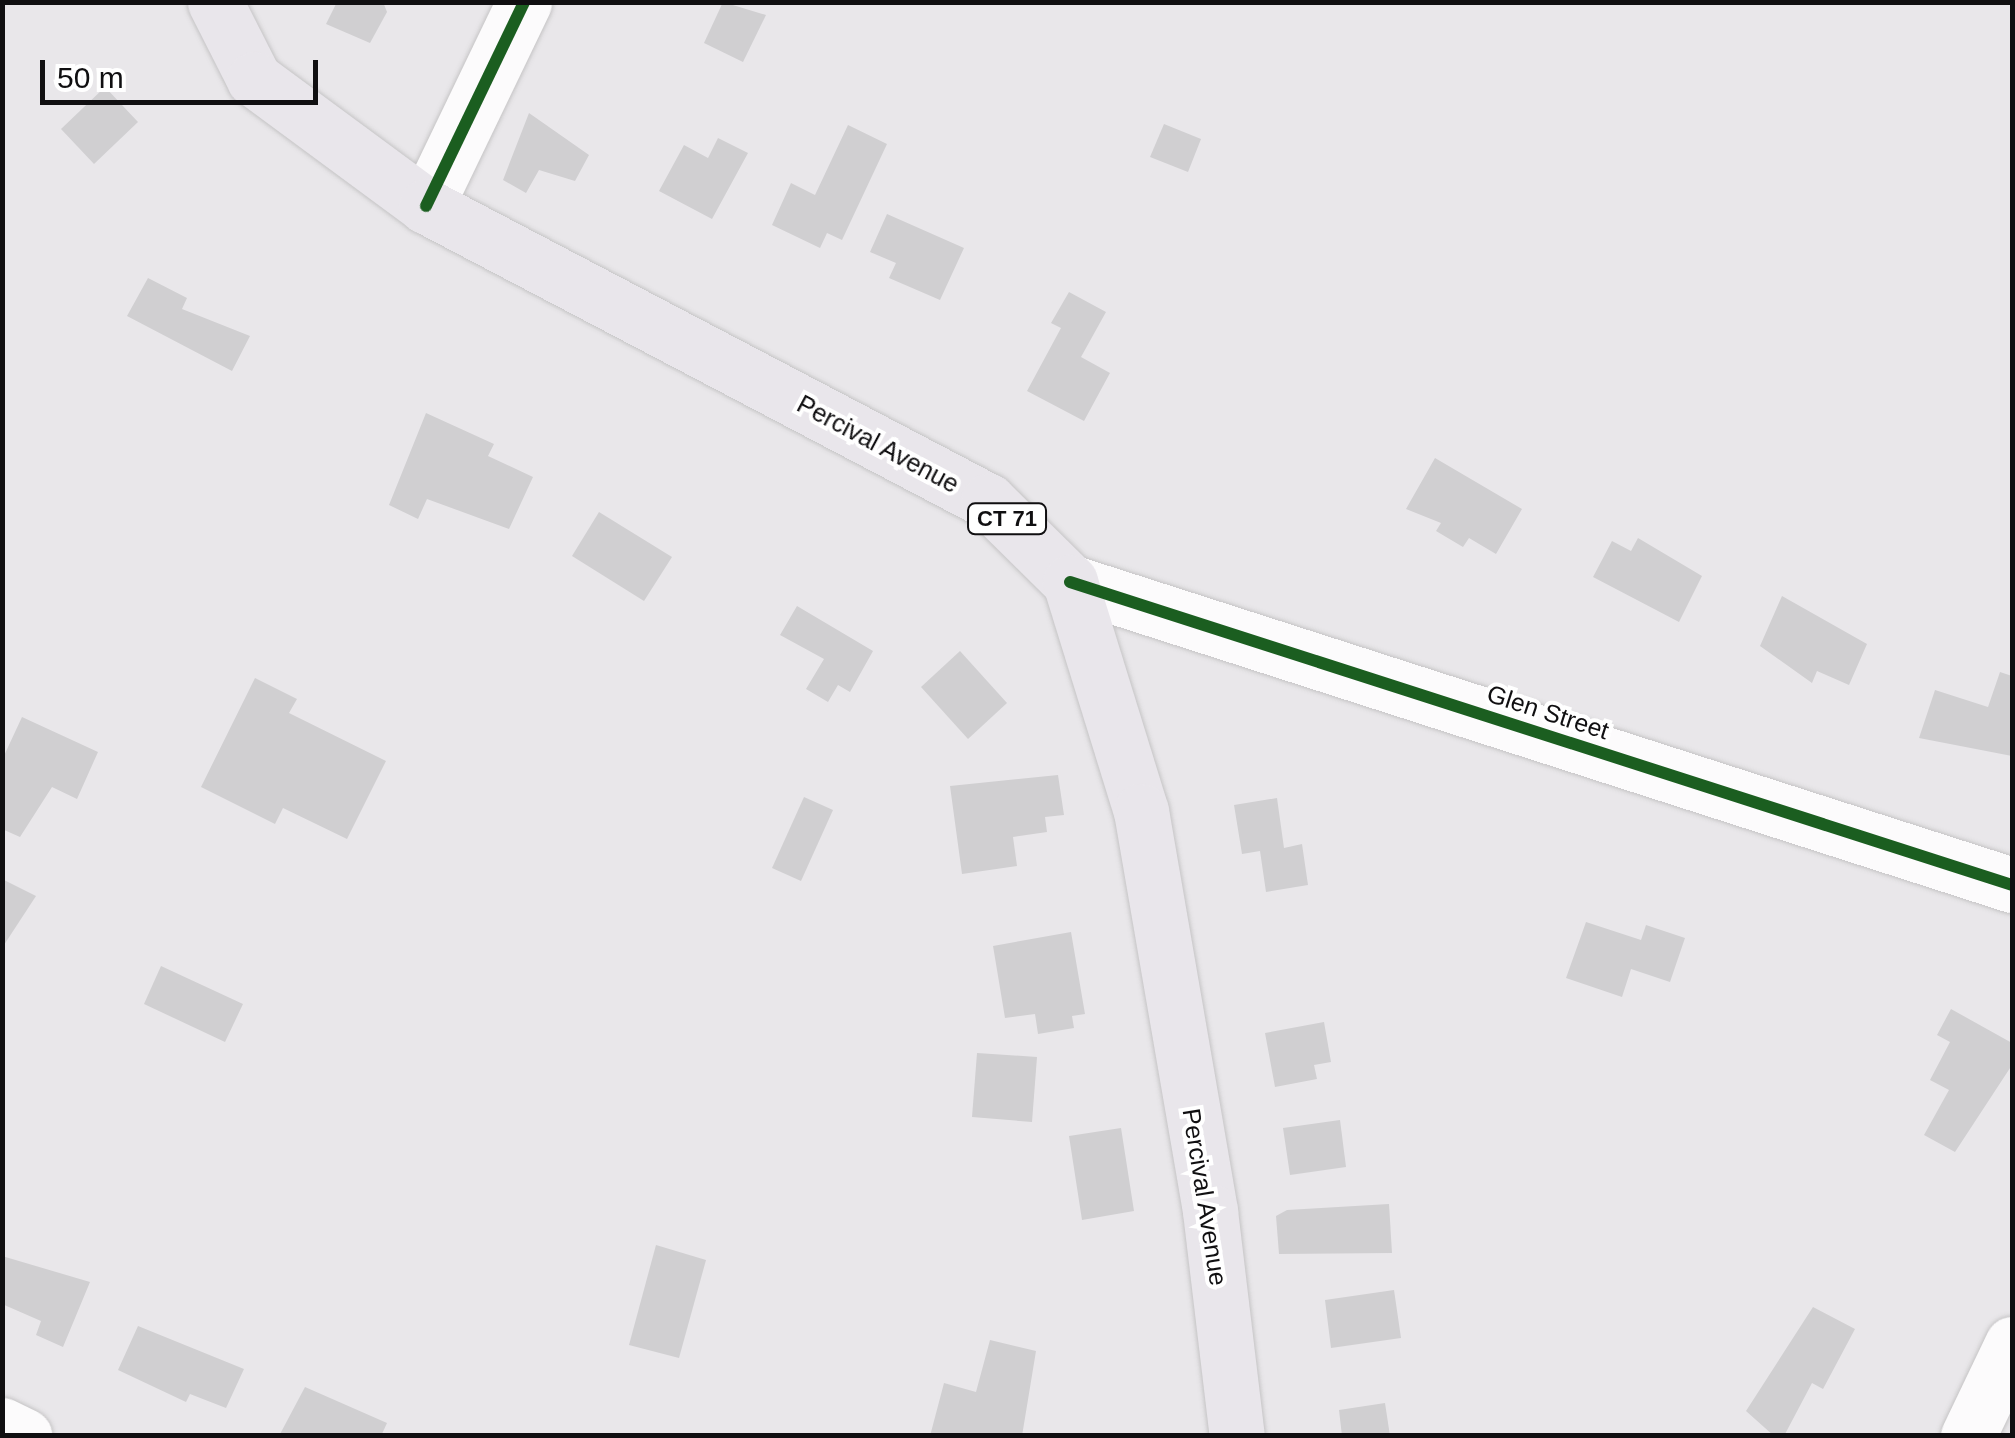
<!DOCTYPE html>
<html>
<head>
<meta charset="utf-8">
<style>
	body { margin:0 }
	#map { position:relative; width:2015px; height:1438px; overflow:hidden; background:#e9e7ea; font-family:Helvetica,sans-serif }
	div>[style] { position:absolute }
	.building>* { inset:0; background:#d0cfd1 }
	.roads { filter:drop-shadow(0 0 2px #c5c4c5) drop-shadow(0 0 2px #c5c4c5) }
	.minor>* { height:55px; margin:-27.5px; padding:0 27.5px; transform-origin:27.5px; border-radius:27.5px; background:#fcfbfc }
	.major>* { height:55px; margin:-27.5px; padding:0 27.5px; transform-origin:27.5px; border-radius:27.5px; background:#e9e6eb }
	.cycleway>* { height:12px; margin:-6px; padding:0 6px; transform-origin:6px; border-radius:6px; background:#1b5e20 }
	span { translate:-50% -50%; white-space:nowrap; text-align:center; line-height:1.15; -webkit-text-stroke:8px #fff; paint-order:stroke }
	.shield-label span { padding:2px 8px; background:#fff; border:2px solid; border-radius:8px; -webkit-text-stroke-width:0 }
	.shield-label { font-size:22px; color:#100f11; font-weight:700 }
	.street-label { font-size:25px; color:#100f11 }
	.frame { position:absolute; inset:0; border:5px solid #100f11; pointer-events:none }
	.scale { position:absolute; left:40px; top:60px; width:278px; height:45px; box-sizing:border-box; border:5px solid #100f11; border-top:0; padding-left:12px; font-size:30px; line-height:35px; white-space:nowrap; color:#100f11; -webkit-text-stroke:8px #fff; paint-order:stroke }
</style>
</head>
<body>
<div id="map">
	<div class="building">
		<div style="clip-path:polygon(337px 2px,383px 2px,387px 12px,370px 43px,326px 24px)"></div>
		<div style="clip-path:polygon(723px 2px,766px 15px,743px 62px,704px 43px)"></div>
		<div style="clip-path:polygon(105px 87px,138px 122px,94px 164px,61px 129px)"></div>
		<div style="clip-path:polygon(529px 113px,589px 155px,575px 181px,539px 170px,526px 193px,503px 180px)"></div>
		<div style="clip-path:polygon(1164px 124px,1201px 139px,1188px 172px,1150px 157px)"></div>
		<div style="clip-path:polygon(848px 125px,887px 144px,842px 240px,827px 233px,820px 248px,772px 225px,791px 183px,815px 195px)"></div>
		<div style="clip-path:polygon(718px 138px,748px 153px,712px 219px,659px 191px,684px 145px,708px 158px)"></div>
		<div style="clip-path:polygon(887px 214px,964px 248px,940px 300px,889px 278px,896px 263px,870px 252px)"></div>
		<div style="clip-path:polygon(148px 278px,187px 298px,182px 309px,250px 336px,232px 371px,127px 316px)"></div>
		<div style="clip-path:polygon(1069px 292px,1106px 312px,1081px 357px,1110px 373px,1084px 421px,1027px 391px,1061px 328px,1051px 323px)"></div>
		<div style="clip-path:polygon(426px 413px,494px 444px,488px 456px,533px 477px,509px 529px,427px 499px,418px 519px,389px 505px)"></div>
		<div style="clip-path:polygon(1435px 458px,1522px 509px,1496px 554px,1469px 538px,1463px 547px,1436px 531px,1441px 523px,1406px 509px)"></div>
		<div style="clip-path:polygon(599px 512px,672px 557px,644px 601px,572px 556px)"></div>
		<div style="clip-path:polygon(1638px 538px,1702px 576px,1679px 622px,1593px 577px,1612px 541px,1631px 551px)"></div>
		<div style="clip-path:polygon(1782px 596px,1867px 644px,1849px 685px,1817px 671px,1812px 683px,1760px 646px)"></div>
		<div style="clip-path:polygon(797px 606px,873px 651px,850px 692px,838px 685px,828px 702px,806px 689px,824px 659px,780px 635px)"></div>
		<div style="clip-path:polygon(960px 651px,1007px 703px,968px 739px,921px 687px)"></div>
		<div style="clip-path:polygon(2000px 672px,2012px 676px,2012px 756px,1919px 738px,1935px 690px,1988px 707px)"></div>
		<div style="clip-path:polygon(255px 678px,297px 699px,289px 713px,386px 761px,347px 839px,283px 808px,275px 824px,201px 787px)"></div>
		<div style="clip-path:polygon(22px 717px,98px 752px,77px 799px,52px 787px,20px 837px,2px 829px,2px 760px)"></div>
		<div style="clip-path:polygon(1058px 775px,1064px 815px,1045px 817px,1047px 832px,1013px 837px,1017px 866px,962px 874px,950px 786px)"></div>
		<div style="clip-path:polygon(804px 797px,833px 810px,801px 881px,772px 868px)"></div>
		<div style="clip-path:polygon(1277px 798px,1284px 848px,1302px 844px,1308px 885px,1266px 892px,1260px 851px,1242px 854px,1234px 805px)"></div>
		<div style="clip-path:polygon(2px 879px,36px 896px,2px 948px)"></div>
		<div style="clip-path:polygon(1586px 922px,1641px 940px,1646px 925px,1685px 938px,1670px 982px,1631px 969px,1622px 997px,1566px 978px)"></div>
		<div style="clip-path:polygon(1071px 932px,1085px 1014px,1072px 1016px,1074px 1028px,1038px 1034px,1035px 1014px,1005px 1018px,993px 946px)"></div>
		<div style="clip-path:polygon(161px 966px,243px 1004px,225px 1042px,144px 1004px)"></div>
		<div style="clip-path:polygon(1951px 1009px,2012px 1043px,2012px 1065px,1955px 1152px,1924px 1135px,1949px 1090px,1930px 1080px,1950px 1042px,1937px 1035px)"></div>
		<div style="clip-path:polygon(1324px 1022px,1331px 1062px,1314px 1065px,1317px 1079px,1275px 1087px,1265px 1033px)"></div>
		<div style="clip-path:polygon(977px 1053px,1037px 1057px,1032px 1122px,972px 1117px)"></div>
		<div style="clip-path:polygon(1340px 1120px,1346px 1167px,1290px 1175px,1283px 1128px)"></div>
		<div style="clip-path:polygon(1121px 1128px,1134px 1211px,1082px 1220px,1069px 1136px)"></div>
		<div style="clip-path:polygon(1389px 1204px,1392px 1253px,1279px 1254px,1276px 1216px,1287px 1210px)"></div>
		<div style="clip-path:polygon(656px 1245px,706px 1260px,679px 1358px,629px 1345px)"></div>
		<div style="clip-path:polygon(2px 1256px,90px 1282px,63px 1347px,36px 1335px,41px 1321px,2px 1304px)"></div>
		<div style="clip-path:polygon(1394px 1290px,1401px 1338px,1331px 1348px,1325px 1300px)"></div>
		<div style="clip-path:polygon(1813px 1307px,1855px 1329px,1823px 1389px,1812px 1383px,1784px 1436px,1774px 1436px,1746px 1411px)"></div>
		<div style="clip-path:polygon(138px 1326px,244px 1369px,226px 1408px,190px 1394px,186px 1402px,118px 1370px)"></div>
		<div style="clip-path:polygon(990px 1340px,1036px 1351px,1022px 1436px,930px 1436px,944px 1383px,976px 1392px)"></div>
		<div style="clip-path:polygon(305px 1387px,387px 1423px,381px 1436px,279px 1436px)"></div>
		<div style="clip-path:polygon(1385px 1403px,1390px 1436px,1342px 1436px,1339px 1410px)"></div>
	</div>
	<div class="roads">
		<div class="minor">
			<div style="left:426px;top:206px;width:226px;rotate:-64.3deg"></div>
			<div style="left:1070px;top:582px;width:990px;rotate:17.83deg"></div>
			<div style="left:2px;top:1425px;width:25px;rotate:26deg"></div>
			<div style="left:1968px;top:1436px;width:102px;rotate:-64.4deg"></div>
		</div>
		<div class="major">
			<div style="left:215px;top:2px;width:86px;rotate:63.1deg"></div>
			<div style="left:254px;top:79px;width:214px;rotate:36.4deg"></div>
			<div style="left:426px;top:206px;width:635px;rotate:27.7deg"></div>
			<div style="left:988px;top:501px;width:115px;rotate:44.6deg"></div>
			<div style="left:1070px;top:582px;width:240px;rotate:72.8deg"></div>
			<div style="left:1141px;top:811px;width:406px;rotate:80.2deg"></div>
			<div style="left:1210px;top:1211px;width:227px;rotate:83.2deg"></div>
		</div>
	</div>
	<div class="cycleway">
		<div style="left:426px;top:206px;width:226px;rotate:-64.3deg"></div>
		<div style="left:1070px;top:582px;width:990px;rotate:17.83deg"></div>
	</div>
	<div class="shield-label">
		<span style="left:1007px;top:519px">CT 71</span>
	</div>
	<div class="street-label">
		<span style="left:878px;top:444px;rotate:28deg">Percival Avenue</span>
		<span style="left:1548px;top:712px;rotate:18deg">Glen Street</span>
		<span style="left:1205px;top:1197px;rotate:81deg">Percival Avenue</span>
	</div>
	<div class="frame"></div>
	<div class="scale">50 m</div>
</div>
</body>
</html>
